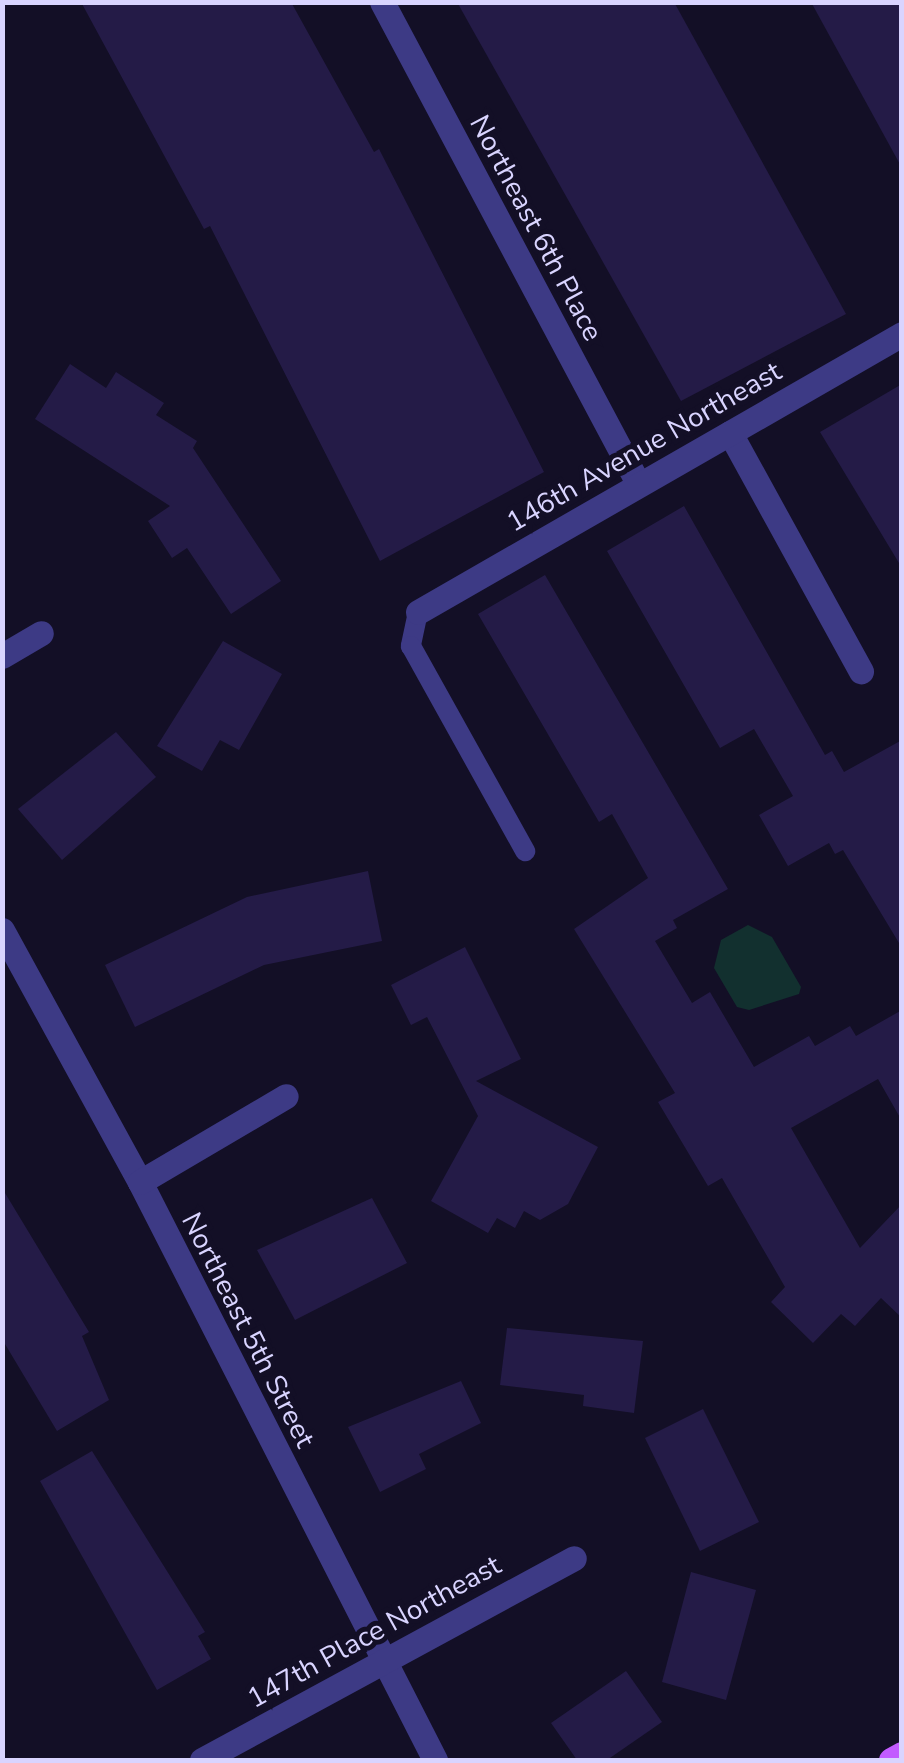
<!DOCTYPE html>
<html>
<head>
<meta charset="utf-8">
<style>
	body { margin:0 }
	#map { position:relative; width:904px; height:1763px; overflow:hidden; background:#130f26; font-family:"Nunito Sans",sans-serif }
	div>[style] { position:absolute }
	.green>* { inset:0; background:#12302f }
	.building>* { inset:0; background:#241b47 }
	.lane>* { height:20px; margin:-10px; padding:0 10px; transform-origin:10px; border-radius:10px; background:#3d3a85 }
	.street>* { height:25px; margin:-12.5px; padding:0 12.5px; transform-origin:12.5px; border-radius:12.5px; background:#3d3a85 }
	.primary>* { height:25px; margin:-12.5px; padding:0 12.5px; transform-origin:12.5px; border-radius:12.5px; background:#c25bff }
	span { translate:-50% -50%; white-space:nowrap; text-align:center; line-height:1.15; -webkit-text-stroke:10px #130f26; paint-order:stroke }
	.street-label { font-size:28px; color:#d9d4ff }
	.frame { position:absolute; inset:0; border:5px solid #d9d4ff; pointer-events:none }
</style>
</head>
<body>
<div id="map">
	<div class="green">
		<div style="clip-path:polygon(748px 925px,772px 937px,801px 987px,799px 994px,749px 1010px,737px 1007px,714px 968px,721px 940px)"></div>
	</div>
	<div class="building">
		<div style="clip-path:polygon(81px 2px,291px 2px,374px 152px,379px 149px,544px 472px,380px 561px,210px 226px,204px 229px)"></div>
		<div style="clip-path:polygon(457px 2px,674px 2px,846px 314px,681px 401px)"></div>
		<div style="clip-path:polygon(811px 2px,902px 2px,902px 168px)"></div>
		<div style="clip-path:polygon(70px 364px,106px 388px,116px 372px,164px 403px,156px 415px,197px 441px,193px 448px,281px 581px,231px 614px,187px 548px,172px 558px,148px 521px,170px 506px,35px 419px)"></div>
		<div style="clip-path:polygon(902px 384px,902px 568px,820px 432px)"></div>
		<div style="clip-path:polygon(684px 506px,825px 755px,832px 751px,844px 772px,902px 740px,902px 948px,843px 850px,835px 854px,829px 843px,788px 866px,759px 815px,793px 796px,754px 729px,720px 748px,607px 551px)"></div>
		<div style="clip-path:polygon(545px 575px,728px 889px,673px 920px,677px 928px,655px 941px,692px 1003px,710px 992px,754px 1067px,809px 1036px,815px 1046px,850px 1026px,856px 1036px,902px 1010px,902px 1121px,878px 1079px,791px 1128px,860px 1248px,902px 1204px,902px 1318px,881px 1298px,855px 1326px,841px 1314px,813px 1343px,771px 1302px,785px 1287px,722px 1178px,708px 1186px,658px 1102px,675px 1093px,574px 929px,648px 878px,612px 814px,599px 822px,478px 614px)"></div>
		<div style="clip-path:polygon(223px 641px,282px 674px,239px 750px,220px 740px,202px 771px,157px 746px)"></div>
		<div style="clip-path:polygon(116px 732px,156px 777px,62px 860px,18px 809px)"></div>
		<div style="clip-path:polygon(368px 871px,382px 941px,264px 965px,135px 1027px,105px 965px,247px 897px)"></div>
		<div style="clip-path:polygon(465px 947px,521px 1059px,476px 1081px,598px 1147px,568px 1204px,540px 1220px,524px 1211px,515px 1228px,497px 1218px,488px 1233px,431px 1201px,478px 1116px,427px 1017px,411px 1025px,391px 985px)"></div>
		<div style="clip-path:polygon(2px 1188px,89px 1332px,82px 1336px,109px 1400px,57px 1431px,2px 1339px)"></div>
		<div style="clip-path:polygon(372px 1198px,407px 1263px,295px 1320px,257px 1250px)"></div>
		<div style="clip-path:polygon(507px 1328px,643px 1341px,634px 1413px,583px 1406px,584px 1395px,500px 1385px)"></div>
		<div style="clip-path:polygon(461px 1381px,481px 1423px,419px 1454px,426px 1469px,380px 1492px,348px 1427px)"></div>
		<div style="clip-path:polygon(703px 1409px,759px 1522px,700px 1551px,645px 1438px)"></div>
		<div style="clip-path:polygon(92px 1451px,205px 1632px,198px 1636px,211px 1659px,157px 1690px,40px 1481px)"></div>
		<div style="clip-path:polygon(691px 1572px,756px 1590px,726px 1700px,662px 1682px)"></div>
		<div style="clip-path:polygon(626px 1671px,662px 1722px,607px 1760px,577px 1760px,551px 1723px)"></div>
	</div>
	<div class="lane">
		<div style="left:418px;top:612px;width:35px;rotate:102deg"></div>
		<div style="left:411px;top:646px;width:235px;rotate:60.9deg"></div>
	</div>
	<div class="street">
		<div style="left:382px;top:2px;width:545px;rotate:61.98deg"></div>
		<div style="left:730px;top:433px;width:272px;rotate:61.2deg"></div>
		<div style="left:418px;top:612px;width:558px;rotate:-29.87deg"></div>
		<div style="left:2px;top:656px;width:45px;rotate:-30.5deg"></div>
		<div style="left:2px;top:930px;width:287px;rotate:61.3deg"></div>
		<div style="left:140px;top:1182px;width:649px;rotate:62.96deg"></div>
		<div style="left:140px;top:1182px;width:169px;rotate:-30.5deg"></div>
		<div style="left:202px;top:1760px;width:423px;rotate:-28.5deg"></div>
	</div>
	<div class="primary">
		<div style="left:891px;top:1760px;width:13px;rotate:-29deg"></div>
	</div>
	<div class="street-label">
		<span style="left:536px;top:228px;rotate:62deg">Northeast 6th Place</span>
		<span style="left:644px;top:447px;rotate:-30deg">146th Avenue Northeast</span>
		<span style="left:248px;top:1330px;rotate:63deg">Northeast 5th Street</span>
		<span style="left:374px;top:1632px;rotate:-29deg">147th Place Northeast</span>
	</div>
	<div class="frame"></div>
</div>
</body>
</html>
